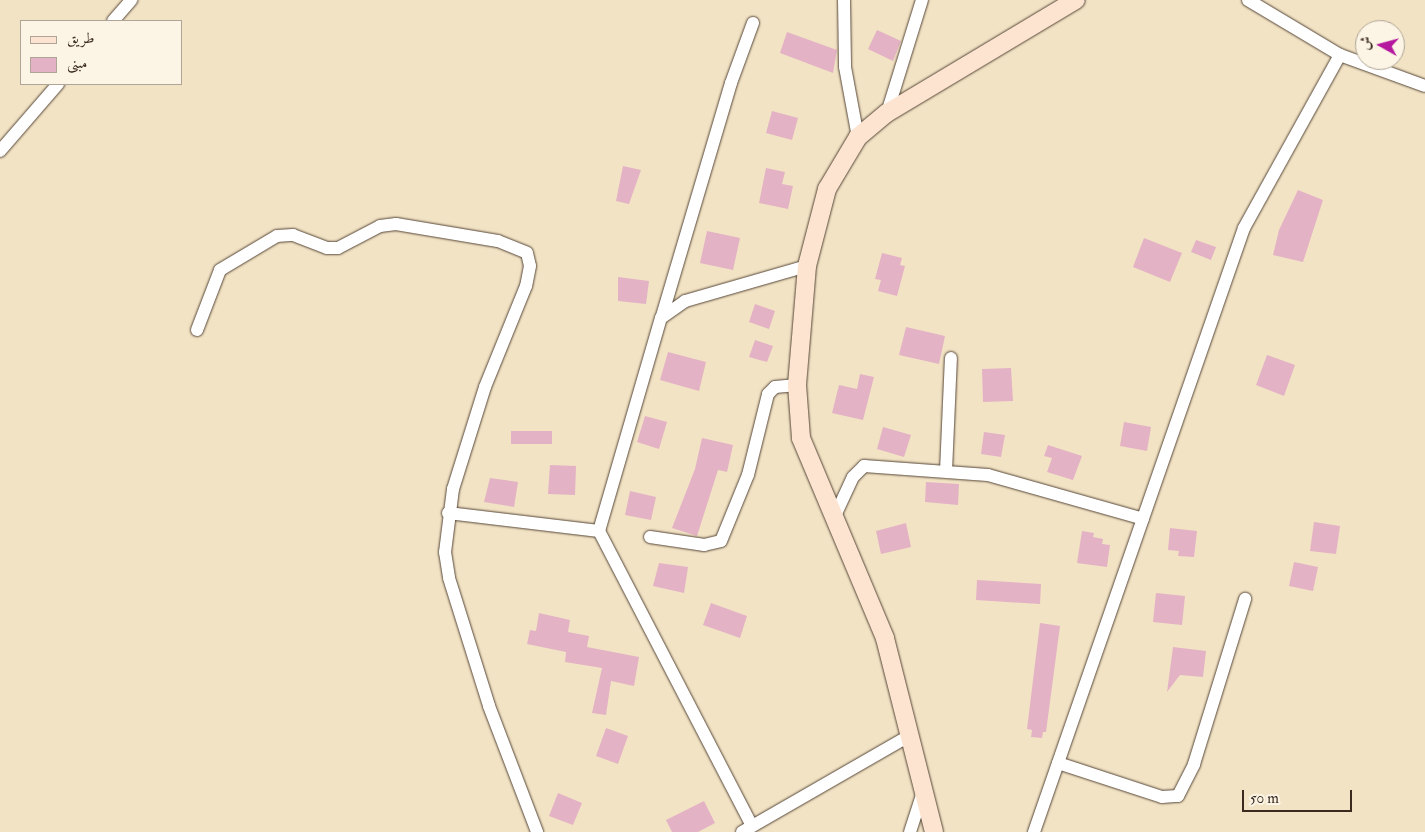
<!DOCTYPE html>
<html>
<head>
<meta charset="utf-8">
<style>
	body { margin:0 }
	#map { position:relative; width:1425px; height:832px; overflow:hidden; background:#f2e3c5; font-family:"IM FELL Double Pica",Amiri,serif }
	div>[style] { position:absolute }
	.building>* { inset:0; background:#e4b2c5 }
	.roads { filter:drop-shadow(0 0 1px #564637) drop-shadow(0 0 1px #564637) }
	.street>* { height:12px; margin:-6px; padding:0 6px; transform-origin:6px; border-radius:6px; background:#fff }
	.secondary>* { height:18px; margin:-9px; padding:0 9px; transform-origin:9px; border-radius:9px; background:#fde4d1 }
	span { translate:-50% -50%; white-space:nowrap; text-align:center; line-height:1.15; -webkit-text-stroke:4px #fcf5e5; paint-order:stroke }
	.legend { position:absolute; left:20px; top:20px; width:162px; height:65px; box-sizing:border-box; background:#fcf5e5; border:1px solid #afa495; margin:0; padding:6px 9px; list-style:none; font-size:15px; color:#3b2a1e }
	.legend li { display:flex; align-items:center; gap:10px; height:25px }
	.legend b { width:25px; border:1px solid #afa495 }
	.north { position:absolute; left:1355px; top:20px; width:50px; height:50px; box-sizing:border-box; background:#fcf5e5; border:1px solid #afa495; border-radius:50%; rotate:277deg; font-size:14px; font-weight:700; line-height:20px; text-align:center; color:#3b2a1e }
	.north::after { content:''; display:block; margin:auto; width:18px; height:22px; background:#b5179e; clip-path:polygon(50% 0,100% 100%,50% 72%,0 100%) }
	.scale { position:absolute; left:1242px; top:790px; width:110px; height:22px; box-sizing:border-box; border:2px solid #3b2a1e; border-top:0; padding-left:6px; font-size:15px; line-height:18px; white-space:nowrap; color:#3b2a1e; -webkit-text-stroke:4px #fcf5e5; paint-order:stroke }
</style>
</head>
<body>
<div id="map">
	<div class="building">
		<div style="clip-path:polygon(877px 30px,901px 41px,893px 61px,868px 49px)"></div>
		<div style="clip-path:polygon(787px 32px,837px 50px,833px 73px,780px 53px)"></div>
		<div style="clip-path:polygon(772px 111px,798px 118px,792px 140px,766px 133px)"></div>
		<div style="clip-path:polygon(623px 166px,641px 170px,629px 204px,616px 201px)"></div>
		<div style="clip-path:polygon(766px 168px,785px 172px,782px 184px,793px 186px,788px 209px,759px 203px)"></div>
		<div style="clip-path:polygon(1298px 190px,1323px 200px,1303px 262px,1273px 255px,1279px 230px)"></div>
		<div style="clip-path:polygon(707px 231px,740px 238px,733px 270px,700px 263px)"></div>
		<div style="clip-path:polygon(1144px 238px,1182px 253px,1170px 282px,1133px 267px)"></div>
		<div style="clip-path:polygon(1196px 240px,1216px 247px,1211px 260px,1191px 252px)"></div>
		<div style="clip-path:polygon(882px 253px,902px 258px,900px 265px,905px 266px,897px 296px,878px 291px,881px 280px,875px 279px)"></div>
		<div style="clip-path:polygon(618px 277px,649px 281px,646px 304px,618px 301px)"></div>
		<div style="clip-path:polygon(755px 304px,775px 311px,769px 329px,749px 322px)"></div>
		<div style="clip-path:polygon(906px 327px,945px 336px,939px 364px,899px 355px)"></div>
		<div style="clip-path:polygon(755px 340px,773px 346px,767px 362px,749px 357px)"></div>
		<div style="clip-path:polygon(668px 352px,706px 362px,699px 391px,660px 380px)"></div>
		<div style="clip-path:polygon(1267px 355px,1295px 365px,1284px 396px,1256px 385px)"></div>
		<div style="clip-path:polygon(1011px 368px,1013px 401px,983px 402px,982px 369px)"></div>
		<div style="clip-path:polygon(860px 374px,874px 377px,863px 420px,832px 413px,839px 385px,857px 389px)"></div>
		<div style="clip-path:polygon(645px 416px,667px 422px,659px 449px,637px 442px)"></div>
		<div style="clip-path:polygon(1124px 422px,1151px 427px,1147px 451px,1120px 446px)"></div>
		<div style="clip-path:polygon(883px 427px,911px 435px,904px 457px,877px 449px)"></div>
		<div style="clip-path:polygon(511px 431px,552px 431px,552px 444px,511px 444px)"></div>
		<div style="clip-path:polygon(984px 432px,1005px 435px,1001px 457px,981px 454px)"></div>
		<div style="clip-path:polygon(702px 438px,733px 445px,727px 472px,718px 470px,697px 536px,672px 528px,695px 469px)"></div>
		<div style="clip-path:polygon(1048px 445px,1082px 456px,1073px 480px,1047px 472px,1052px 458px,1044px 456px)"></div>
		<div style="clip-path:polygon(550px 465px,576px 466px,575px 495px,548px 494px)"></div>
		<div style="clip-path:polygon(490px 478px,518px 482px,514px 507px,484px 502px)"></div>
		<div style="clip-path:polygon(926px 482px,959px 484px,958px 505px,925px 502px)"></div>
		<div style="clip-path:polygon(630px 491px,656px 497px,651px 520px,625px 515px)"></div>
		<div style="clip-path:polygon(1314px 522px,1340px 526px,1336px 554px,1310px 551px)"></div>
		<div style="clip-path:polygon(906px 523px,911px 547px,881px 554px,876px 531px)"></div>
		<div style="clip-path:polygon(1170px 528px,1197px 531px,1194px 557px,1178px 556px,1179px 551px,1168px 550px)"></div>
		<div style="clip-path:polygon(1082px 531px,1094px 533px,1093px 537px,1103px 539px,1102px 544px,1110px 545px,1107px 567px,1077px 563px)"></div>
		<div style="clip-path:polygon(1294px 562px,1318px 567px,1313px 591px,1289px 586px)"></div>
		<div style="clip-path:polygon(659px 563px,688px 567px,684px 593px,653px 586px)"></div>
		<div style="clip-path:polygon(977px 580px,1041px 584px,1040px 604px,976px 600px)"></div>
		<div style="clip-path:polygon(1156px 593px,1185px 596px,1182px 625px,1153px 622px)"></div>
		<div style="clip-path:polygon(711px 603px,747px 616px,740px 638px,703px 625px)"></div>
		<div style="clip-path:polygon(539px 613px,570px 620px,568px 632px,589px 636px,587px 647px,639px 657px,634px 686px,611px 681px,606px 715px,592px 713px,602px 668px,565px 662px,566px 652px,527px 644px,530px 630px,536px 631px)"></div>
		<div style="clip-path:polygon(1040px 623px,1060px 626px,1046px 732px,1043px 732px,1042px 738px,1031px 737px,1032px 730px,1027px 729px)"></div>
		<div style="clip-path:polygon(1173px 647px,1206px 651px,1203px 677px,1180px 675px,1167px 692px)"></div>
		<div style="clip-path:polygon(606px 728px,628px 736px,618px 764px,596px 756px)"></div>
		<div style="clip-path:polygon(558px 793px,582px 803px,573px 825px,549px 816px)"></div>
		<div style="clip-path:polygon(704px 801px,715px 823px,698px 832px,672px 832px,666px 820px)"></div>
	</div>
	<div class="roads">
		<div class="street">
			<div style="left:844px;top:0;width:67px;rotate:89.1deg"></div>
			<div style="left:845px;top:67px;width:71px;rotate:79.5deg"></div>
			<div style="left:1248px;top:0;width:107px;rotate:30.9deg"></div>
			<div style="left:1340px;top:55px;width:90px;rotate:20deg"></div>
			<div style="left:113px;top:21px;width:28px;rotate:-49deg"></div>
			<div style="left:887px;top:113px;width:118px;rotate:-72.8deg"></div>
			<div style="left:0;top:151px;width:89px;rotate:-49.1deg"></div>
			<div style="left:662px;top:316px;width:243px;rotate:-73.5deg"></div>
			<div style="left:731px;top:83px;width:64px;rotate:-69.9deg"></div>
			<div style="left:197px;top:330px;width:64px;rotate:-69deg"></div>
			<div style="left:220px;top:270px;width:66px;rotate:-30.8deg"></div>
			<div style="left:277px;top:236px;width:16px;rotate:-4deg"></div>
			<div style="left:293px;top:235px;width:36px;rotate:21deg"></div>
			<div style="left:327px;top:248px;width:11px"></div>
			<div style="left:338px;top:248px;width:47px;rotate:-27.6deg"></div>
			<div style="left:380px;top:226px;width:16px;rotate:-7deg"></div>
			<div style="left:396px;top:224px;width:103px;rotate:9.5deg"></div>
			<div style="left:498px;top:241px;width:31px;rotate:22deg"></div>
			<div style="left:527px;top:253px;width:13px;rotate:77deg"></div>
			<div style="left:530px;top:266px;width:20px;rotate:101deg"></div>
			<div style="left:526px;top:286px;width:109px;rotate:112.1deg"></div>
			<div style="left:485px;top:387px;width:107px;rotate:107.4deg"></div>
			<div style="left:453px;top:489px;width:64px;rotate:97.2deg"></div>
			<div style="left:445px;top:552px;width:26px;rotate:81deg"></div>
			<div style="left:449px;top:578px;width:134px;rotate:72.6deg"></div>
			<div style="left:489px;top:706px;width:135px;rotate:69.1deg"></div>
			<div style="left:946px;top:471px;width:113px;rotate:-87.5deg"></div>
			<div style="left:448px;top:513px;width:152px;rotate:6.8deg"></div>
			<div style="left:833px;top:520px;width:47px;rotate:-65.1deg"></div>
			<div style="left:853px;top:477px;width:16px;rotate:-45deg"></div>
			<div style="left:864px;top:466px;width:124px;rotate:4.2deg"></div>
			<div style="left:988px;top:475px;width:161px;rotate:15.8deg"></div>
			<div style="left:650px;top:537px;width:55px;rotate:8.4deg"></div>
			<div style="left:704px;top:545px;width:17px;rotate:-13deg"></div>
			<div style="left:721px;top:541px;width:71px;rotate:-67.8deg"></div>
			<div style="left:748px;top:475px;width:83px;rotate:-76.1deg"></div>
			<div style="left:768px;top:394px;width:10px;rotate:-45deg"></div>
			<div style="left:775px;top:387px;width:22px;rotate:-5deg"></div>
			<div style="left:1058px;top:763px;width:109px;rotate:18.1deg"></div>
			<div style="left:1162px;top:797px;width:16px;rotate:-4deg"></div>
			<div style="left:1178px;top:796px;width:36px;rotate:-63deg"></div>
			<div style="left:1194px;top:764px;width:173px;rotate:-72.8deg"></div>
			<div style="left:752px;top:826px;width:332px;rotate:-117.4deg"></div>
			<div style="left:599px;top:531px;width:222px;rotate:-73.8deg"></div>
			<div style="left:661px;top:318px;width:29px;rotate:-35deg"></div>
			<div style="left:685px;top:301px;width:127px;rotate:-16deg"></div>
			<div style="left:742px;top:832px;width:195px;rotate:-29.9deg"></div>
			<div style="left:910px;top:832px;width:45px;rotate:-72deg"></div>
			<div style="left:1034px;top:832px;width:639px;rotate:-70.83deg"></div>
			<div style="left:1244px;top:228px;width:198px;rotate:-61deg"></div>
		</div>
		<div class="secondary">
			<div style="left:934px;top:832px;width:200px;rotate:-104.2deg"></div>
			<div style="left:885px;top:638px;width:217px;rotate:-112.8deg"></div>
			<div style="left:801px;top:438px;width:53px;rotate:-94.3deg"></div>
			<div style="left:797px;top:385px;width:119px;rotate:-85.2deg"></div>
			<div style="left:807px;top:266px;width:80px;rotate:-75.4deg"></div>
			<div style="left:827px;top:189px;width:61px;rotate:-59.2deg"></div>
			<div style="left:858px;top:137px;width:38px;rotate:-40deg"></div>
			<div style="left:887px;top:113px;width:220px;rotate:-30.9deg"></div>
		</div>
	</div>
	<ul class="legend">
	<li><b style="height:6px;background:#fde4d1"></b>طريق</li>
	<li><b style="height:14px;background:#e4b2c5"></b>مبنى</li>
	</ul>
	<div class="north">ش</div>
	<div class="scale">50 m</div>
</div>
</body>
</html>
